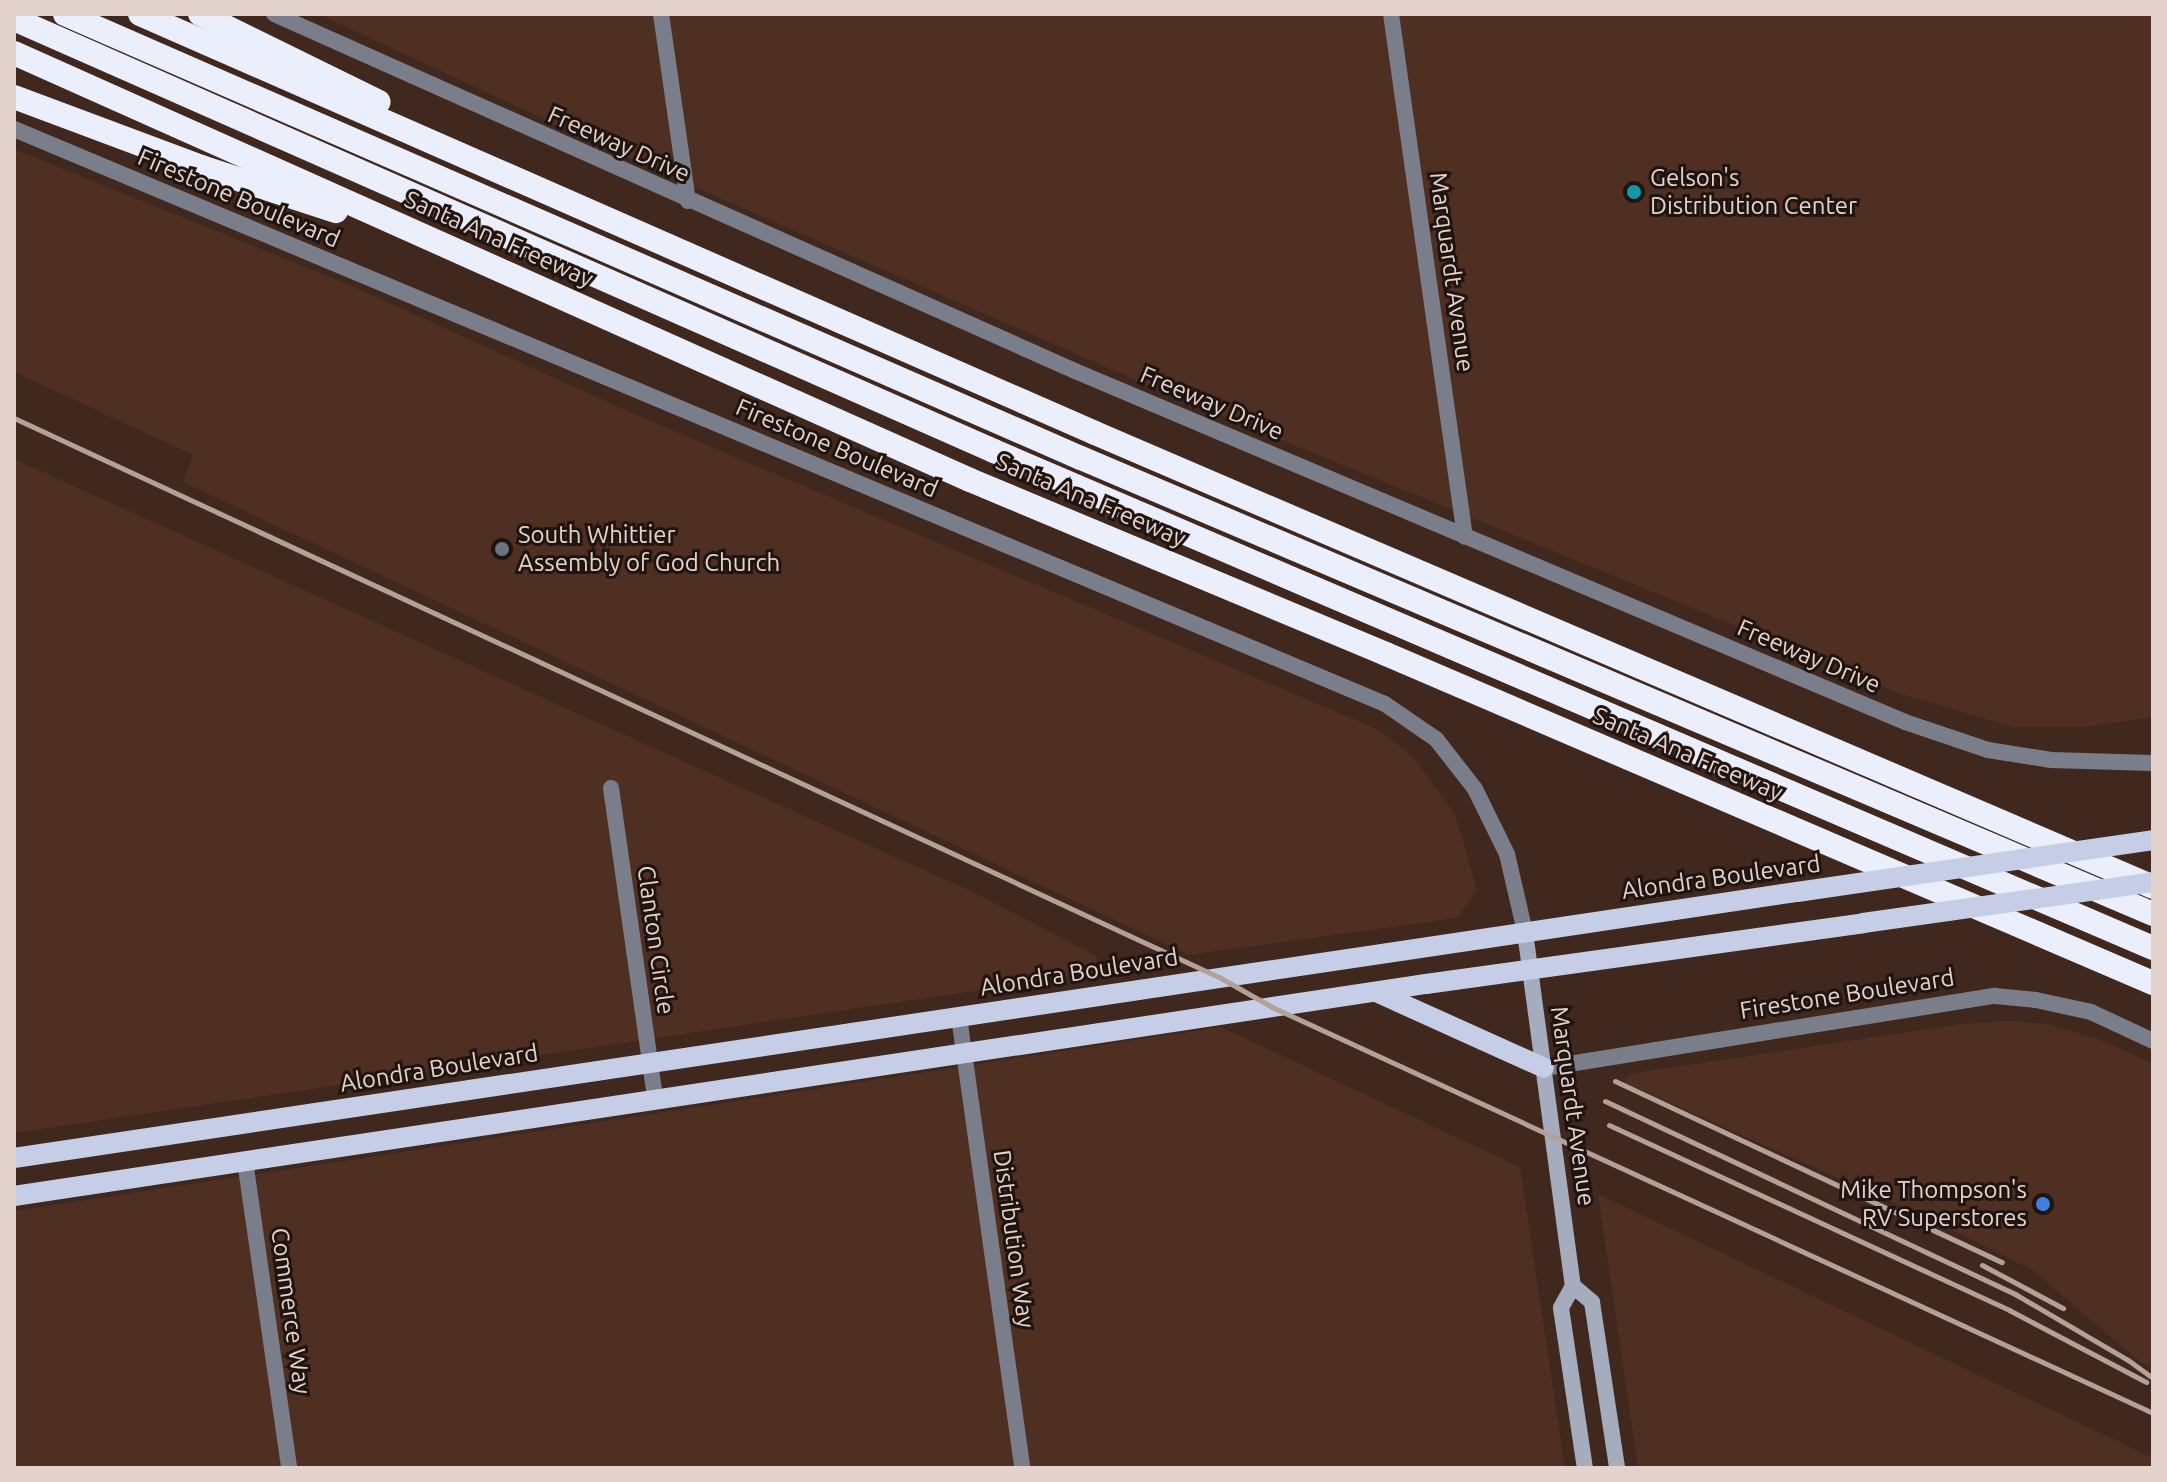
<!DOCTYPE html>
<html>
<head>
<meta charset="utf-8">
<style>
	body { margin:0 }
	#map { position:relative; width:2167px; height:1482px; overflow:hidden; background:#40281e; font-family:Ubuntu,sans-serif }
	div>[style] { position:absolute }
	.built>* { inset:0; background:#4e2f22 }
	.minor>* { height:16px; margin:-8px; padding:0 8px; transform-origin:8px; border-radius:8px; background:#7a7e8a }
	.tertiary>* { height:16px; margin:-8px; padding:0 8px; transform-origin:8px; border-radius:8px; background:#7a7e8a }
	.secondary>* { height:16px; margin:-8px; padding:0 8px; transform-origin:8px; border-radius:8px; background:#a5acbe }
	.primary>* { height:20px; margin:-10px; padding:0 10px; transform-origin:10px; border-radius:10px; background:#c6cee7 }
	.motorway>* { height:24px; margin:-12px; padding:0 12px; transform-origin:12px; border-radius:12px; background:#ebeffb }
	.rail>* { height:5px; margin:-2.5px; padding:0 2.5px; transform-origin:2.5px; border-radius:2.5px; background:#b3a098 }
	.primary-bridge>* { height:20px; margin:-10px; padding:0 10px; transform-origin:10px; border-radius:10px; background:#c6cee7 }
	.dots>* { width:22px; height:22px; translate:-50% -50%; box-sizing:border-box; border:4px solid #1f140f; border-radius:50% }
	span { translate:-50% -50%; white-space:nowrap; text-align:center; line-height:1.15; -webkit-text-stroke:6px #1f140f; paint-order:stroke }
	.street-label { font-size:24px; color:#e4d3cd }
	.poi-label { font-size:24px; color:#e4d3cd }
	.left { translate:0 -50%; text-align:left }
	.right { translate:-100% -50%; text-align:right }
	.frame { position:absolute; inset:0; border:16px solid #e4d3cd; pointer-events:none }
</style>
</head>
<body>
<div id="map">
	<div class="built">
		<div style="clip-path:polygon(318px 14px,2153px 14px,2153px 717px,2084px 727px,2013px 727px,1902px 694px,1145px 384px,619px 154px)"></div>
		<div style="clip-path:polygon(14px 149px,352px 286px,634px 414px,1377px 729px,1413px 757px,1455px 814px,1477px 890px,1457px 918px,1189px 955px,183px 482px,193px 455px,14px 372px)"></div>
		<div style="clip-path:polygon(14px 459px,975px 893px,1097px 956px,1095px 973px,14px 1133px)"></div>
		<div style="clip-path:polygon(2008px 1021px,2047px 1024px,2104px 1041px,2153px 1064px,2153px 1368px,2140px 1362px,2033px 1270px,1932px 1220px,1625px 1083px,1628px 1074px,1961px 1024px)"></div>
		<div style="clip-path:polygon(1221px 1027px,1520px 1167px,1565px 1468px,14px 1468px,14px 1211px)"></div>
		<div style="clip-path:polygon(1598px 1194px,2153px 1458px,2153px 1468px,1638px 1468px)"></div>
	</div>
	<div class="minor">
		<div style="left:661px;top:14px;width:189px;rotate:81.8deg"></div>
		<div style="left:611px;top:788px;width:314px;rotate:81.9deg"></div>
		<div style="left:959px;top:1017px;width:455px;rotate:82deg"></div>
		<div style="left:245px;top:1161px;width:310px;rotate:81.8deg"></div>
	</div>
	<div class="tertiary">
		<div style="left:274px;top:14px;width:877px;rotate:24.02deg"></div>
		<div style="left:1075px;top:371px;width:901px;rotate:22.92deg"></div>
		<div style="left:1905px;top:722px;width:88px;rotate:18.6deg"></div>
		<div style="left:1988px;top:750px;width:64px;rotate:9deg"></div>
		<div style="left:2051px;top:760px;width:102px;rotate:1.7deg"></div>
		<div style="left:1391px;top:14px;width:528px;rotate:81.95deg"></div>
		<div style="left:14px;top:129px;width:1487px;rotate:22.75deg"></div>
		<div style="left:1385px;top:704px;width:62px;rotate:34.5deg"></div>
		<div style="left:1436px;top:739px;width:63px;rotate:52deg"></div>
		<div style="left:1475px;top:789px;width:72px;rotate:63.8deg"></div>
		<div style="left:1507px;top:854px;width:80px;rotate:77deg"></div>
		<div style="left:1544px;top:1068px;width:457px;rotate:-9.1deg"></div>
		<div style="left:1995px;top:996px;width:41px;rotate:5.6deg"></div>
		<div style="left:2036px;top:1000px;width:56px;rotate:12.3deg"></div>
		<div style="left:2091px;top:1012px;width:68px;rotate:25.1deg"></div>
	</div>
	<div class="secondary">
		<div style="left:1525px;top:932px;width:357px;rotate:82.3deg"></div>
		<div style="left:1573px;top:1286px;width:25px;rotate:119deg"></div>
		<div style="left:1561px;top:1308px;width:162px;rotate:81.5deg"></div>
		<div style="left:1573px;top:1286px;width:25px;rotate:40deg"></div>
		<div style="left:1592px;top:1302px;width:168px;rotate:81.4deg"></div>
	</div>
	<div class="primary">
		<div style="left:1376px;top:992px;width:184px;rotate:24.3deg"></div>
		<div style="left:14px;top:1158px;width:1803px;rotate:-8.49deg"></div>
		<div style="left:14px;top:1196px;width:1428px;rotate:-8.54deg"></div>
		<div style="left:1426px;top:984px;width:441px;rotate:-7.9deg"></div>
	</div>
	<div class="motorway">
		<div style="left:65px;top:14px;width:1109px;rotate:23.61deg"></div>
		<div style="left:1081px;top:458px;width:1165px;rotate:23.04deg"></div>
		<div style="left:140px;top:14px;width:1043px;rotate:23.69deg"></div>
		<div style="left:1095px;top:433px;width:1151px;rotate:23.22deg"></div>
		<div style="left:200px;top:14px;width:199px;rotate:26.2deg"></div>
		<div style="left:14px;top:19px;width:1071px;rotate:23.79deg"></div>
		<div style="left:994px;top:451px;width:1261px;rotate:23.21deg"></div>
		<div style="left:14px;top:53px;width:1047px;rotate:24.07deg"></div>
		<div style="left:970px;top:480px;width:451px;rotate:22.7deg"></div>
		<div style="left:1386px;top:654px;width:835px;rotate:23.22deg"></div>
		<div style="left:14px;top:97px;width:200px;rotate:20.5deg"></div>
		<div style="left:201px;top:167px;width:142px;rotate:18.1deg"></div>
	</div>
	<div class="rail">
		<div style="left:14px;top:418px;width:1328px;rotate:24.89deg"></div>
		<div style="left:1219px;top:977px;width:61px;rotate:29.5deg"></div>
		<div style="left:1272px;top:1007px;width:970px;rotate:24.74deg"></div>
		<div style="left:1615px;top:1081px;width:427px;rotate:25.1deg"></div>
		<div style="left:1605px;top:1101px;width:453px;rotate:25.2deg"></div>
		<div style="left:2015px;top:1294px;width:131px;rotate:30.3deg"></div>
		<div style="left:2128px;top:1360px;width:31px;rotate:36deg"></div>
		<div style="left:1609px;top:1125px;width:441px;rotate:24.8deg"></div>
		<div style="left:2009px;top:1310px;width:155px;rotate:27.7deg"></div>
		<div style="left:1982px;top:1265px;width:92px;rotate:28deg"></div>
	</div>
	<div class="primary-bridge">
		<div style="left:1797px;top:892px;width:360px;rotate:-8.3deg"></div>
		<div style="left:1863px;top:923px;width:293px;rotate:-8deg"></div>
	</div>
	<div class="dots">
		<div style="left:1634px;top:192px;background:#0f9aa8"></div>
		<div style="left:502px;top:549px;background:#6b7280"></div>
		<div style="left:2043px;top:1204px;background:#3f7fe0"></div>
	</div>
	<div class="street-label">
		<span style="left:619px;top:144px;rotate:24deg">Freeway Drive</span>
		<span style="left:239px;top:198px;rotate:23deg">Firestone Boulevard</span>
		<span style="left:499px;top:239px;rotate:24deg">Santa Ana Freeway</span>
		<span style="left:1452px;top:272px;rotate:82deg">Marquardt Avenue</span>
		<span style="left:1212px;top:403px;rotate:23deg">Freeway Drive</span>
		<span style="left:837px;top:448px;rotate:23deg">Firestone Boulevard</span>
		<span style="left:1091px;top:500px;rotate:23deg">Santa Ana Freeway</span>
		<span style="left:1809px;top:656px;rotate:23deg">Freeway Drive</span>
		<span style="left:1688px;top:754px;rotate:23deg">Santa Ana Freeway</span>
		<span style="left:1721px;top:877px;rotate:-8deg">Alondra Boulevard</span>
		<span style="left:656px;top:940px;rotate:82deg">Clanton Circle</span>
		<span style="left:1079px;top:972px;rotate:-9deg">Alondra Boulevard</span>
		<span style="left:1847px;top:994px;rotate:-9deg">Firestone Boulevard</span>
		<span style="left:439px;top:1068px;rotate:-9deg">Alondra Boulevard</span>
		<span style="left:1573px;top:1106px;rotate:82deg">Marquardt Avenue</span>
		<span style="left:1014px;top:1239px;rotate:82deg">Distribution Way</span>
		<span style="left:291px;top:1311px;rotate:82deg">Commerce Way</span>
	</div>
	<div class="poi-label">
		<span class="left" style="left:1650px;top:192px">Gelson's<br>Distribution Center</span>
		<span class="left" style="left:518px;top:549px">South Whittier<br>Assembly of God Church</span>
		<span class="right" style="left:2027px;top:1204px">Mike Thompson's<br>RV Superstores</span>
	</div>
	<div class="frame"></div>
</div>
</body>
</html>
